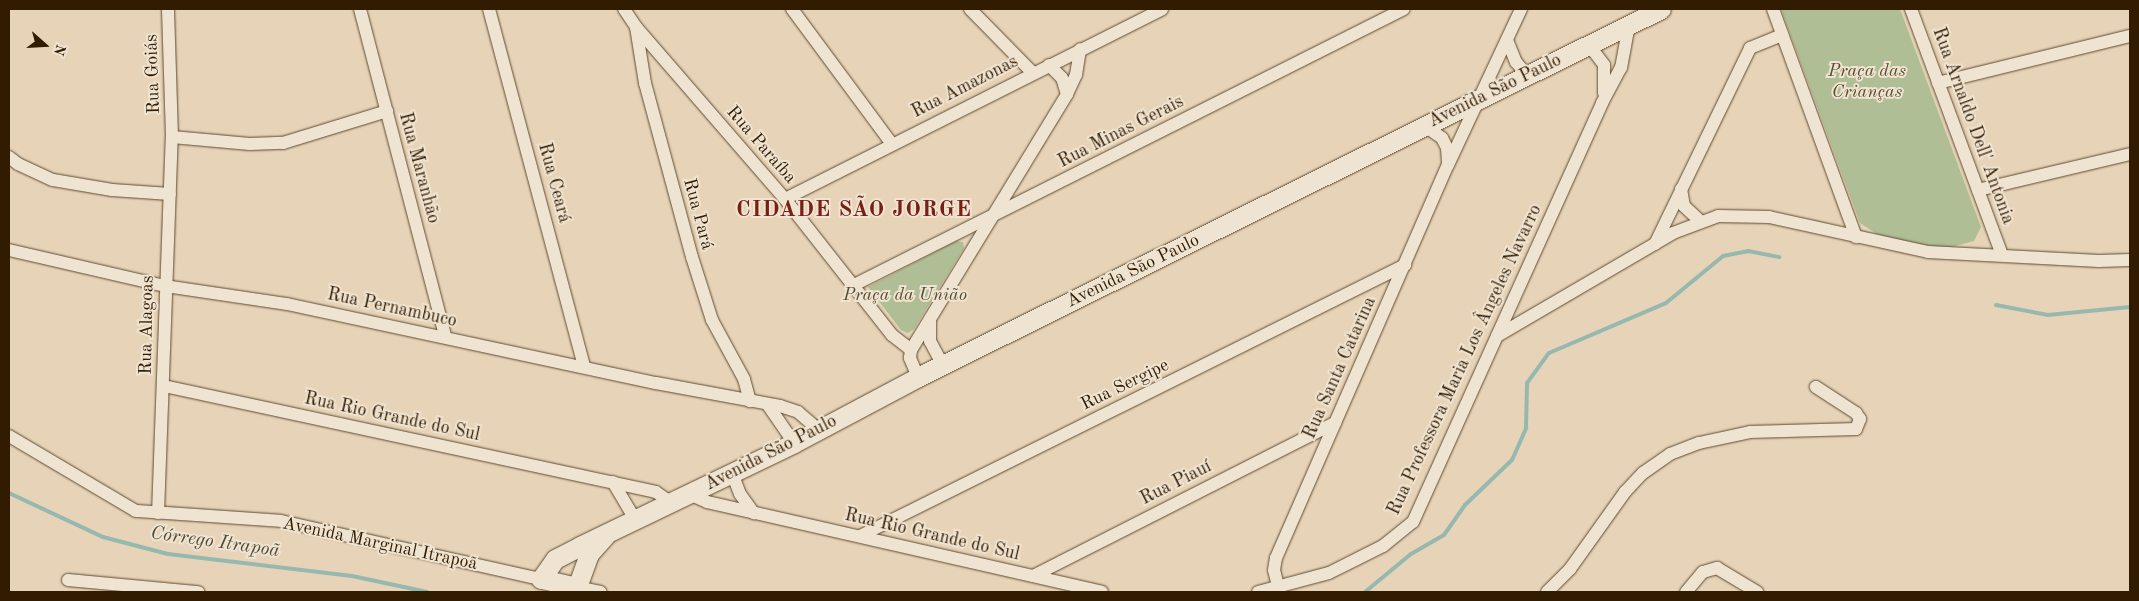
<!DOCTYPE html>
<html>
<head>
<meta charset="utf-8">
<style>
	body { margin:0 }
	#map { position:relative; width:2139px; height:601px; overflow:hidden; background:#e7d4b8; font-family:"Old Standard TT",serif }
	div>[style] { position:absolute }
	.green>* { inset:0; background:#afbe94 }
	.stream>* { height:4px; margin:-2px; padding:0 2px; transform-origin:2px; border-radius:2px; background:#97b8ae }
	.roads { filter:drop-shadow(0 0 1px #5f4a2f) drop-shadow(0 0 1px #5f4a2f) }
	.minor>* { height:12px; margin:-6px; padding:0 6px; transform-origin:6px; border-radius:6px; background:#efe3d1 }
	.secondary>* { height:19px; margin:-9.5px; padding:0 9.5px; transform-origin:9.5px; border-radius:9.5px; background:#efe3d1 }
	span { translate:-50% -50%; white-space:nowrap; text-align:center; line-height:1.15; -webkit-text-stroke:4px #efe3d1; paint-order:stroke }
	.park-label { font-size:18px; color:#584d2d; font-style:italic }
	.street-label { font-size:18px; color:#321c01 }
	.water-label { font-size:19px; color:#504b35; font-style:italic }
	.district-label { font-size:22px; color:#7a1f14; font-weight:700; letter-spacing:1px }
	.frame { position:absolute; inset:0; border:10px solid #321c01; pointer-events:none }
	.north { position:absolute; left:20px; top:20px; width:50px; height:50px; -webkit-text-stroke:4px #efe3d1; paint-order:stroke; rotate:109deg; font-size:14px; font-weight:700; line-height:20px; text-align:center; color:#321c01 }
	.north::after { content:''; display:block; margin:auto; width:18px; height:22px; background:#321c01; clip-path:polygon(50% 0,100% 100%,50% 72%,0 100%) }
</style>
</head>
<body>
<div id="map">
	<div class="green">
		<div style="clip-path:polygon(1781px 9px,1900px 9px,1981px 227px,1974px 241px,1947px 248px,1907px 242px,1877px 234px,1860px 223px)"></div>
		<div style="clip-path:polygon(956px 241px,963px 242px,964px 248px,914px 329px,908px 333px,901px 330px,868px 287px)"></div>
	</div>
	<div class="stream">
		<div style="left:1996px;top:305px;width:53px;rotate:10.9deg"></div>
		<div style="left:2048px;top:315px;width:82px;rotate:-5.6deg"></div>
		<div style="left:9px;top:493px;width:104px;rotate:25.1deg"></div>
		<div style="left:103px;top:537px;width:67px;rotate:14.7deg"></div>
		<div style="left:168px;top:554px;width:185px;rotate:6.8deg"></div>
		<div style="left:352px;top:576px;width:77px;rotate:12deg"></div>
		<div style="left:1365px;top:592px;width:60px;rotate:-39.6deg"></div>
		<div style="left:1411px;top:554px;width:38px;rotate:-30deg"></div>
		<div style="left:1444px;top:535px;width:37px;rotate:-55deg"></div>
		<div style="left:1465px;top:505px;width:65px;rotate:-43.8deg"></div>
		<div style="left:1512px;top:460px;width:35px;rotate:-66deg"></div>
		<div style="left:1526px;top:428px;width:45px;rotate:-88.7deg"></div>
		<div style="left:1527px;top:383px;width:37px;rotate:-54deg"></div>
		<div style="left:1549px;top:353px;width:127px;rotate:-23.1deg"></div>
		<div style="left:1666px;top:303px;width:74px;rotate:-39.5deg"></div>
		<div style="left:1723px;top:256px;width:25px;rotate:-11deg"></div>
		<div style="left:1748px;top:251px;width:32px;rotate:11deg"></div>
	</div>
	<div class="roads">
		<div class="minor">
			<div style="left:360px;top:9px;width:338px;rotate:75.4deg"></div>
			<div style="left:489px;top:9px;width:370px;rotate:75.1deg"></div>
			<div style="left:624px;top:9px;width:22px;rotate:56deg"></div>
			<div style="left:636px;top:27px;width:228px;rotate:49.1deg"></div>
			<div style="left:785px;top:199px;width:173px;rotate:51.8deg"></div>
			<div style="left:892px;top:335px;width:24px;rotate:38deg"></div>
			<div style="left:792px;top:9px;width:168px;rotate:53.5deg"></div>
			<div style="left:970px;top:9px;width:88px;rotate:45.5deg"></div>
			<div style="left:1773px;top:9px;width:243px;rotate:70deg"></div>
			<div style="left:1911px;top:9px;width:262px;rotate:69.7deg"></div>
			<div style="left:636px;top:27px;width:57px;rotate:80.9deg"></div>
			<div style="left:645px;top:83px;width:180px;rotate:74.9deg"></div>
			<div style="left:692px;top:257px;width:66px;rotate:72.4deg"></div>
			<div style="left:712px;top:320px;width:67px;rotate:61.5deg"></div>
			<div style="left:744px;top:379px;width:23px;rotate:75deg"></div>
			<div style="left:1507px;top:40px;width:24px;rotate:68deg"></div>
			<div style="left:1516px;top:62px;width:17px;rotate:50deg"></div>
			<div style="left:1589px;top:45px;width:25px;rotate:53deg"></div>
			<div style="left:1604px;top:65px;width:28px;rotate:90deg"></div>
			<div style="left:1049px;top:65px;width:18px;rotate:45deg"></div>
			<div style="left:1062px;top:78px;width:17px;rotate:73deg"></div>
			<div style="left:1938px;top:83px;width:198px;rotate:-13.8deg"></div>
			<div style="left:1425px;top:126px;width:21px;rotate:35deg"></div>
			<div style="left:1442px;top:138px;width:11px;rotate:63deg"></div>
			<div style="left:1447px;top:148px;width:15px;rotate:86deg"></div>
			<div style="left:172px;top:137px;width:78px;rotate:5.1deg"></div>
			<div style="left:250px;top:144px;width:33px;rotate:-2deg"></div>
			<div style="left:283px;top:143px;width:109px;rotate:-17.1deg"></div>
			<div style="left:9px;top:157px;width:11px;rotate:38deg"></div>
			<div style="left:18px;top:164px;width:38px;rotate:25deg"></div>
			<div style="left:53px;top:180px;width:60px;rotate:9.6deg"></div>
			<div style="left:112px;top:190px;width:58px;rotate:3.9deg"></div>
			<div style="left:1681px;top:189px;width:17px;rotate:80deg"></div>
			<div style="left:1684px;top:206px;width:22px;rotate:43deg"></div>
			<div style="left:1978px;top:190px;width:156px;rotate:-13.3deg"></div>
			<div style="left:785px;top:199px;width:422px;rotate:-26.7deg"></div>
			<div style="left:1655px;top:244px;width:218px;rotate:-64.1deg"></div>
			<div style="left:1750px;top:48px;width:35px;rotate:-22deg"></div>
			<div style="left:9px;top:250px;width:160px;rotate:13deg"></div>
			<div style="left:165px;top:286px;width:123px;rotate:8.4deg"></div>
			<div style="left:287px;top:304px;width:377px;rotate:12.1deg"></div>
			<div style="left:656px;top:383px;width:126px;rotate:10.5deg"></div>
			<div style="left:780px;top:406px;width:19px;rotate:18deg"></div>
			<div style="left:798px;top:412px;width:28px;rotate:41deg"></div>
			<div style="left:854px;top:285px;width:615px;rotate:-26.65deg"></div>
			<div style="left:930px;top:319px;width:22px;rotate:90deg"></div>
			<div style="left:930px;top:341px;width:27px;rotate:62deg"></div>
			<div style="left:1497px;top:336px;width:204px;rotate:-30.3deg"></div>
			<div style="left:1673px;top:233px;width:48px;rotate:-20.7deg"></div>
			<div style="left:1718px;top:216px;width:51px;rotate:1.1deg"></div>
			<div style="left:1769px;top:217px;width:163px;rotate:12.4deg"></div>
			<div style="left:1928px;top:252px;width:171px;rotate:3deg"></div>
			<div style="left:2099px;top:261px;width:31px;rotate:-2deg"></div>
			<div style="left:918px;top:377px;width:21px;rotate:-113deg"></div>
			<div style="left:910px;top:358px;width:8px;rotate:-83deg"></div>
			<div style="left:911px;top:350px;width:300px;rotate:-58.6deg"></div>
			<div style="left:1067px;top:94px;width:21px;rotate:-65deg"></div>
			<div style="left:1076px;top:75px;width:26px;rotate:-81deg"></div>
			<div style="left:164px;top:386px;width:503px;rotate:12.16deg"></div>
			<div style="left:656px;top:492px;width:19px;rotate:36deg"></div>
			<div style="left:768px;top:405px;width:46px;rotate:55.6deg"></div>
			<div style="left:9px;top:436px;width:147px;rotate:30.6deg"></div>
			<div style="left:136px;top:511px;width:145px;rotate:3.9deg"></div>
			<div style="left:281px;top:521px;width:266px;rotate:12.6deg"></div>
			<div style="left:732px;top:473px;width:22px;rotate:69deg"></div>
			<div style="left:740px;top:494px;width:24px;rotate:54deg"></div>
			<div style="left:613px;top:482px;width:45px;rotate:59.5deg"></div>
			<div style="left:689px;top:494px;width:20px;rotate:24deg"></div>
			<div style="left:707px;top:502px;width:405px;rotate:12.8deg"></div>
			<div style="left:158px;top:513px;width:376px;rotate:-87.9deg"></div>
			<div style="left:172px;top:137px;width:128px;rotate:-91.8deg"></div>
			<div style="left:860px;top:536px;width:609px;rotate:-26.44deg"></div>
			<div style="left:1033px;top:576px;width:339px;rotate:-26.9deg"></div>
			<div style="left:68px;top:580px;width:131px;rotate:5.3deg"></div>
			<div style="left:1278px;top:586px;width:16px;rotate:-104deg"></div>
			<div style="left:1274px;top:570px;width:12px;rotate:-81deg"></div>
			<div style="left:1276px;top:558px;width:429px;rotate:-66.4deg"></div>
			<div style="left:1448px;top:165px;width:172px;rotate:-64.9deg"></div>
			<div style="left:577px;top:587px;width:24px;rotate:12deg"></div>
			<div style="left:1258px;top:592px;width:73px;rotate:-15deg"></div>
			<div style="left:1329px;top:573px;width:60px;rotate:-26.6deg"></div>
			<div style="left:1383px;top:546px;width:38px;rotate:-39deg"></div>
			<div style="left:1413px;top:522px;width:460px;rotate:-65.7deg"></div>
			<div style="left:1602px;top:103px;width:40px;rotate:-62deg"></div>
			<div style="left:1621px;top:68px;width:44px;rotate:-79.5deg"></div>
			<div style="left:1547px;top:592px;width:33px;rotate:-45deg"></div>
			<div style="left:1570px;top:569px;width:95px;rotate:-54.5deg"></div>
			<div style="left:1625px;top:492px;width:26px;rotate:-47deg"></div>
			<div style="left:1643px;top:473px;width:33px;rotate:-35deg"></div>
			<div style="left:1670px;top:454px;width:31px;rotate:-21deg"></div>
			<div style="left:1699px;top:443px;width:52px;rotate:-12.2deg"></div>
			<div style="left:1750px;top:432px;width:106px;rotate:-1.6deg"></div>
			<div style="left:1856px;top:429px;width:11px;rotate:-68deg"></div>
			<div style="left:1860px;top:419px;width:7px;rotate:-124deg"></div>
			<div style="left:1856px;top:413px;width:48px;rotate:-147deg"></div>
			<div style="left:1686px;top:592px;width:26px;rotate:-50deg"></div>
			<div style="left:1703px;top:572px;width:15px;rotate:-16deg"></div>
			<div style="left:1717px;top:568px;width:47px;rotate:31deg"></div>
		</div>
		<div class="secondary">
			<div style="left:605px;top:536px;width:24px;rotate:132deg"></div>
			<div style="left:589px;top:554px;width:35px;rotate:110deg"></div>
			<div style="left:577px;top:587px;width:37px;rotate:-167deg"></div>
			<div style="left:541px;top:579px;width:24px;rotate:-55deg"></div>
			<div style="left:555px;top:559px;width:28px;rotate:-27deg"></div>
			<div style="left:580px;top:546px;width:237px;rotate:-25.7deg"></div>
			<div style="left:794px;top:443px;width:140px;rotate:-28deg"></div>
			<div style="left:918px;top:377px;width:829px;rotate:-26.35deg"></div>
		</div>
	</div>
	<div class="park-label">
		<span style="left:1867px;top:82px">Praça das<br>Crianças</span>
		<span style="left:905px;top:295px">Praça da União</span>
	</div>
	<div class="street-label">
		<span style="left:153px;top:74px;rotate:-92deg">Rua Goiás</span>
		<span style="left:965px;top:87px;rotate:-27deg">Rua Amazonas</span>
		<span style="left:1495px;top:91px;rotate:-26deg">Avenida São Paulo</span>
		<span style="left:1973px;top:126px;rotate:70deg">Rua Arnaldo Dell' Antonia</span>
		<span style="left:1121px;top:132px;rotate:-27deg">Rua Minas Gerais</span>
		<span style="left:761px;top:145px;rotate:49deg">Rua Paraíba</span>
		<span style="left:419px;top:168px;rotate:75deg">Rua Maranhão</span>
		<span style="left:554px;top:183px;rotate:75deg">Rua Ceará</span>
		<span style="left:698px;top:214px;rotate:75deg">Rua Pará</span>
		<span style="left:1133px;top:271px;rotate:-26deg">Avenida São Paulo</span>
		<span style="left:392px;top:308px;rotate:12deg">Rua Pernambuco</span>
		<span style="left:147px;top:325px;rotate:-89deg">Rua Alagoas</span>
		<span style="left:1465px;top:360px;rotate:-65deg">Rua Professora Maria Los Ângeles Navarro</span>
		<span style="left:1340px;top:368px;rotate:-66deg">Rua Santa Catarina</span>
		<span style="left:1125px;top:385px;rotate:-26deg">Rua Sergipe</span>
		<span style="left:392px;top:417px;rotate:12deg">Rua Rio Grande do Sul</span>
		<span style="left:771px;top:453px;rotate:-27deg">Avenida São Paulo</span>
		<span style="left:1176px;top:483px;rotate:-27deg">Rua Piauí</span>
		<span style="left:932px;top:535px;rotate:13deg">Rua Rio Grande do Sul</span>
		<span style="left:380px;top:544px;rotate:12deg">Avenida Marginal Itrapoã</span>
	</div>
	<div class="water-label">
		<span style="left:215px;top:543px;rotate:8deg">Córrego Itrapoã</span>
	</div>
	<div class="district-label">
		<span style="left:854px;top:211px">CIDADE SÃO JORGE</span>
	</div>
	<div class="frame"></div>
	<div class="north">N</div>
</div>
</body>
</html>
